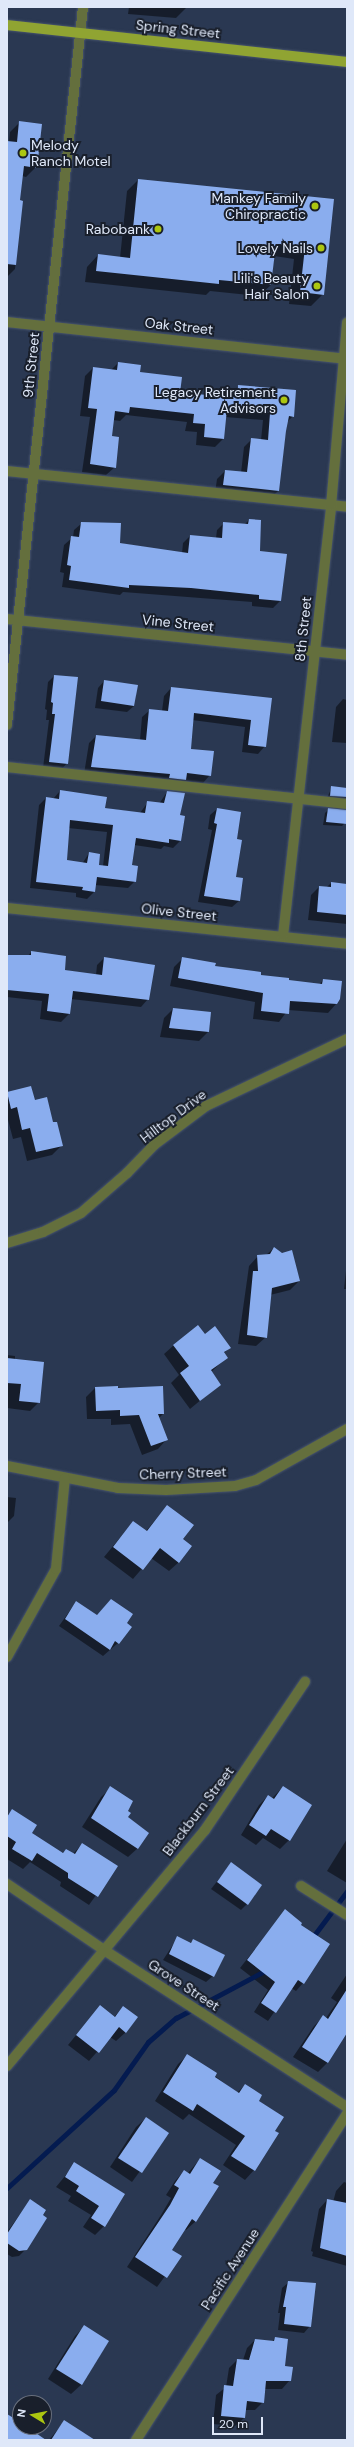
<!DOCTYPE html>
<html>
<head>
<meta charset="utf-8">
<style>
	body { margin:0 }
	#map { position:relative; width:354px; height:2447px; overflow:hidden; background:#2a3852; font-family:"DM Sans",sans-serif }
	div>[style] { position:absolute }
	.shadow>* { inset:0; background:#0007 }
	.stream>* { height:5px; margin:-2.5px; padding:0 2.5px; transform-origin:2.5px; border-radius:2.5px; background:#041b50 }
	.building>* { inset:0; background:#8aadee }
	.roads { filter:drop-shadow(0 0 1px #47546d) drop-shadow(0 0 1px #47546d) }
	.minor>* { height:10px; margin:-5px; padding:0 5px; transform-origin:5px; border-radius:5px; background:#646f3d }
	.major>* { height:10px; margin:-5px; padding:0 5px; transform-origin:5px; border-radius:5px; background:#90a432 }
	.dots>* { width:11px; height:11px; translate:-50% -50%; box-sizing:border-box; border:2px solid #191f2b; border-radius:50% }
	span { translate:-50% -50%; white-space:nowrap; text-align:center; line-height:1.15; -webkit-text-stroke:4px #191f2b; paint-order:stroke }
	.street-label { font-size:14px; color:#dfe8f9 }
	.poi-label { font-size:14px; color:#dfe8f9 }
	.left { translate:0 -50%; text-align:left }
	.right { translate:-100% -50%; text-align:right }
	.frame { position:absolute; inset:0; border:8px solid #dfe8f9; pointer-events:none }
	.north { position:absolute; left:12px; top:2395px; width:40px; height:40px; box-sizing:border-box; background:#191f2b; border:1px solid #686f7d; border-radius:50%; rotate:280deg; font-size:11px; font-weight:700; line-height:16px; text-align:center; color:#dfe8f9 }
	.north::after { content:''; display:block; margin:auto; width:14px; height:18px; background:#acc611; clip-path:polygon(50% 0,100% 100%,50% 72%,0 100%) }
	.scale { position:absolute; left:212px; top:2417px; width:51px; height:18px; box-sizing:border-box; border:2px solid #dfe8f9; border-top:0; padding-left:5px; font-size:12px; line-height:14px; white-space:nowrap; color:#dfe8f9; -webkit-text-stroke:3px #191f2b; paint-order:stroke }
</style>
</head>
<body>
<div id="map">
	<div class="shadow">
		<div style="clip-path:polygon(129px 7px,187px 7px,176px 18px,128px 14px)"></div>
		<div style="clip-path:polygon(20px 122px,36px 167px,26px 177px,22px 176px,19px 201px,22px 202px,15px 269px,7px 277px,7px 142px,9px 142px,10px 132px)"></div>
		<div style="clip-path:polygon(138px 180px,333px 200px,323px 294px,311px 306px,289px 304px,294px 259px,274px 256px,271px 285px,259px 296px,210px 291px,206px 295px,85px 282px,87px 267px,98px 255px,120px 258px,127px 191px)"></div>
		<div style="clip-path:polygon(118px 363px,179px 394px,230px 397px,238px 386px,293px 416px,287px 422px,278px 491px,270px 499px,215px 493px,217px 479px,225px 471px,241px 473px,244px 447px,252px 439px,261px 440px,263px 420px,225px 417px,223px 439px,215px 447px,196px 445px,197px 432px,185px 431px,187px 422px,126px 415px,120px 421px,113px 420px,110px 437px,115px 467px,106px 475px,82px 472px,90px 417px,80px 416px,85px 376px,93px 368px,111px 370px)"></div>
		<div style="clip-path:polygon(249px 520px,259px 552px,280px 601px,273px 608px,252px 606px,252px 602px,123px 592px,120px 595px,62px 587px,64px 573px,60px 572px,64px 545px,73px 537px,74px 530px,82px 523px,118px 543px,182px 553px,183px 543px,190px 536px,216px 538px,217px 530px,224px 523px,244px 525px)"></div>
		<div style="clip-path:polygon(347px 606px,347px 618px,346px 618px)"></div>
		<div style="clip-path:polygon(54px 676px,67px 763px,61px 770px,43px 768px,49px 720px,46px 720px,47px 710px,45px 709px,48px 682px)"></div>
		<div style="clip-path:polygon(104px 681px,134px 706px,127px 712px,95px 708px,98px 688px)"></div>
		<div style="clip-path:polygon(171px 688px,271px 699px,265px 746px,258px 754px,242px 752px,245px 727px,192px 720px,190px 750px,210px 775px,203px 783px,184px 781px,178px 787px,84px 774px,89px 743px,96px 736px,140px 740px,142px 717px,150px 710px,162px 711px,164px 696px)"></div>
		<div style="clip-path:polygon(343px 699px,347px 700px,347px 743px,332px 742px,336px 707px)"></div>
		<div style="clip-path:polygon(332px 787px,347px 789px,347px 798px,345px 801px,327px 798px)"></div>
		<div style="clip-path:polygon(evenodd,60px 791px,106px 798px,104px 808px,140px 813px,148px 802px,159px 804px,167px 792px,179px 816px,180px 841px,173px 848px,164px 846px,161px 849px,134px 845px,131px 866px,135px 881px,128px 888px,95px 885px,94px 892px,87px 899px,76px 897px,76px 893px,30px 888px,39px 805px,46px 798px,53px 799px,60px 791px,68px 828px,107px 832px,103px 866px,98px 866px,89px 853px,82px 864px,66px 861px,68px 828px)"></div>
		<div style="clip-path:polygon(217px 809px,236px 840px,235px 878px,239px 901px,232px 907px,198px 902px,212px 830px,208px 829px,210px 815px)"></div>
		<div style="clip-path:polygon(328px 810px,345px 823px,342px 826px,323px 825px,325px 813px)"></div>
		<div style="clip-path:polygon(331px 883px,347px 884px,347px 924px,308px 920px,311px 895px,319px 887px,327px 887px)"></div>
		<div style="clip-path:polygon(31px 952px,63px 970px,96px 975px,97px 965px,104px 958px,148px 999px,141px 1007px,71px 999px,69px 1014px,61px 1022px,40px 1019px,42px 1001px,7px 997px,7px 955px,28px 956px)"></div>
		<div style="clip-path:polygon(183px 958px,214px 967px,288px 981px,319px 985px,323px 980px,336px 1004px,328px 1013px,288px 1010px,279px 1022px,253px 1019px,255px 1002px,170px 986px,174px 967px)"></div>
		<div style="clip-path:polygon(173px 1009px,208px 1032px,199px 1041px,160px 1037px,164px 1018px)"></div>
		<div style="clip-path:polygon(31px 1087px,34px 1101px,52px 1124px,62px 1145px,52px 1155px,27px 1161px,21px 1137px,13px 1139px,7px 1116px,7px 1093px)"></div>
		<div style="clip-path:polygon(274px 1248px,299px 1281px,290px 1290px,270px 1295px,266px 1337px,256px 1346px,238px 1344px,249px 1266px,258px 1256px,266px 1255px)"></div>
		<div style="clip-path:polygon(347px 1262px,347px 1289px,344px 1289px)"></div>
		<div style="clip-path:polygon(205px 1335px,229px 1348px,224px 1353px,227px 1357px,211px 1372px,220px 1384px,190px 1409px,171px 1383px,179px 1375px,164px 1354px,174px 1345px)"></div>
		<div style="clip-path:polygon(7px 1355px,15px 1356px,15px 1360px,39px 1402px,30px 1411px,7px 1408px)"></div>
		<div style="clip-path:polygon(162px 1387px,163px 1414px,159px 1418px,167px 1439px,158px 1449px,142px 1455px,130px 1424px,111px 1425px,111px 1419px,87px 1419px,86px 1397px,95px 1388px)"></div>
		<div style="clip-path:polygon(7px 1497px,16px 1498px,14px 1516px,7px 1523px)"></div>
		<div style="clip-path:polygon(167px 1506px,182px 1539px,179px 1562px,169px 1571px,151px 1558px,133px 1579px,104px 1557px,133px 1522px,146px 1531px)"></div>
		<div style="clip-path:polygon(111px 1600px,126px 1624px,118px 1643px,103px 1656px,59px 1626px,76px 1602px,96px 1616px)"></div>
		<div style="clip-path:polygon(283px 1787px,289px 1840px,280px 1849px,263px 1838px,256px 1845px,241px 1835px,259px 1805px,268px 1796px,272px 1798px)"></div>
		<div style="clip-path:polygon(111px 1788px,126px 1811px,138px 1848px,128px 1857px,82px 1827px,101px 1797px)"></div>
		<div style="clip-path:polygon(12px 1811px,30px 1834px,62px 1853px,66px 1850px,73px 1854px,82px 1844px,117px 1866px,89px 1905px,60px 1886px,61px 1882px,30px 1862px,23px 1869px,7px 1859px,7px 1815px)"></div>
		<div style="clip-path:polygon(347px 1839px,347px 1883px,327px 1871px)"></div>
		<div style="clip-path:polygon(231px 1864px,247px 1904px,241px 1910px,211px 1889px)"></div>
		<div style="clip-path:polygon(285px 1911px,299px 1925px,303px 1983px,296px 1991px,291px 1988px,268px 2021px,254px 2012px,268px 1990px,240px 1968px)"></div>
		<div style="clip-path:polygon(178px 1937px,190px 1943px,193px 1940px,213px 1976px,206px 1982px,163px 1960px)"></div>
		<div style="clip-path:polygon(347px 1974px,347px 2029px,327px 2063px,318px 2072px,293px 2057px,314px 2026px,323px 2017px,326px 2018px,337px 2002px,331px 1998px)"></div>
		<div style="clip-path:polygon(100px 2006px,114px 2017px,123px 2007px,126px 2032px,116px 2041px,110px 2037px,89px 2061px,68px 2045px)"></div>
		<div style="clip-path:polygon(188px 2055px,237px 2093px,245px 2085px,257px 2101px,273px 2131px,278px 2133px,254px 2170px,245px 2180px,223px 2165px,236px 2145px,189px 2114px,183px 2120px,155px 2101px,178px 2064px)"></div>
		<div style="clip-path:polygon(146px 2118px,168px 2133px,132px 2182px,110px 2167px,136px 2127px)"></div>
		<div style="clip-path:polygon(200px 2159px,212px 2184px,196px 2221px,186px 2230px,184px 2229px,171px 2250px,180px 2256px,157px 2287px,127px 2267px,161px 2215px,171px 2198px,166px 2195px,175px 2181px,184px 2171px,188px 2173px)"></div>
		<div style="clip-path:polygon(75px 2164px,124px 2195px,104px 2226px,95px 2235px,83px 2227px,91px 2215px,68px 2201px,71px 2196px,56px 2187px)"></div>
		<div style="clip-path:polygon(344px 2182px,347px 2183px,347px 2266px,312px 2256px,313px 2252px,311px 2251px,319px 2209px,327px 2200px,333px 2202px,336px 2191px)"></div>
		<div style="clip-path:polygon(30px 2201px,42px 2216px,26px 2249px,19px 2256px,12px 2257px,7px 2254px,7px 2232px)"></div>
		<div style="clip-path:polygon(289px 2282px,310px 2326px,304px 2333px,278px 2330px,280px 2313px,278px 2313px,282px 2288px)"></div>
		<div style="clip-path:polygon(84px 2327px,108px 2342px,81px 2385px,71px 2394px,48px 2379px,75px 2336px)"></div>
		<div style="clip-path:polygon(275px 2338px,290px 2380px,282px 2389px,264px 2389px,263px 2402px,255px 2410px,245px 2410px,244px 2418px,235px 2426px,213px 2424px,216px 2395px,226px 2387px,229px 2368px,237px 2360px,243px 2360px,247px 2348px,255px 2340px,272px 2342px)"></div>
		<div style="clip-path:polygon(65px 2421px,81px 2440px,49px 2440px)"></div>
	</div>
	<div class="stream">
		<div style="left:312px;top:1938px;width:59px;rotate:-53.3deg"></div>
		<div style="left:7px;top:2188px;width:145px;rotate:-42.5deg"></div>
		<div style="left:114px;top:2090px;width:59px;rotate:-54.7deg"></div>
		<div style="left:148px;top:2042px;width:37px;rotate:-41deg"></div>
		<div style="left:176px;top:2018px;width:104px;rotate:-28deg"></div>
	</div>
	<div class="building">
		<div style="clip-path:polygon(19px 121px,42px 124px,37px 168px,24px 166px,20px 200px,23px 201px,16px 265px,7px 264px,7px 141px,17px 142px)"></div>
		<div style="clip-path:polygon(138px 179px,334px 199px,324px 295px,300px 292px,305px 247px,276px 244px,271px 285px,219px 280px,219px 284px,96px 271px,98px 254px,130px 258px)"></div>
		<div style="clip-path:polygon(118px 362px,141px 365px,140px 372px,182px 377px,180px 393px,237px 397px,238px 385px,296px 390px,294px 417px,289px 416px,286px 431px,279px 491px,223px 485px,225px 470px,247px 472px,251px 438px,268px 440px,270px 413px,227px 409px,224px 439px,204px 437px,205px 424px,193px 423px,194px 414px,130px 407px,129px 413px,115px 411px,112px 436px,119px 437px,116px 468px,90px 464px,97px 409px,88px 408px,93px 367px,117px 370px)"></div>
		<div style="clip-path:polygon(249px 519px,261px 520px,260px 551px,287px 554px,281px 601px,259px 599px,259px 595px,191px 588px,129px 585px,129px 588px,69px 580px,71px 566px,67px 565px,71px 536px,79px 537px,81px 522px,121px 523px,120px 543px,188px 553px,190px 535px,222px 538px,223px 522px,248px 524px)"></div>
		<div style="clip-path:polygon(54px 675px,78px 677px,68px 764px,49px 762px,55px 714px,52px 714px,53px 703px,51px 702px)"></div>
		<div style="clip-path:polygon(104px 680px,138px 685px,134px 706px,101px 701px)"></div>
		<div style="clip-path:polygon(171px 687px,272px 698px,266px 747px,248px 745px,251px 720px,194px 713px,191px 749px,214px 751px,211px 776px,187px 773px,186px 780px,169px 778px,170px 774px,91px 767px,96px 735px,146px 740px,149px 709px,168px 711px)"></div>
		<div style="clip-path:polygon(331px 786px,347px 788px,347px 797px,330px 796px)"></div>
		<div style="clip-path:polygon(evenodd,60px 790px,107px 797px,105px 808px,145px 813px,147px 801px,164px 803px,167px 791px,185px 793px,180px 815px,185px 816px,181px 841px,169px 839px,169px 843px,136px 838px,132px 865px,138px 866px,136px 882px,97px 877px,95px 892px,82px 890px,83px 887px,36px 882px,46px 797px,59px 799px,60px 790px,70px 820px,113px 825px,108px 866px,99px 865px,100px 854px,89px 852px,87px 863px,67px 860px,70px 820px)"></div>
		<div style="clip-path:polygon(217px 808px,241px 812px,237px 839px,242px 840px,236px 877px,243px 878px,240px 901px,204px 896px,217px 824px,214px 823px)"></div>
		<div style="clip-path:polygon(328px 808px,347px 810px,347px 824px,326px 822px)"></div>
		<div style="clip-path:polygon(331px 882px,347px 884px,347px 915px,317px 912px,319px 886px,331px 887px)"></div>
		<div style="clip-path:polygon(31px 951px,66px 956px,65px 970px,102px 975px,104px 957px,155px 965px,149px 1000px,73px 991px,70px 1014px,47px 1011px,49px 994px,7px 990px,7px 955px,31px 955px)"></div>
		<div style="clip-path:polygon(182px 957px,216px 963px,215px 966px,261px 972px,261px 975px,289px 978px,289px 980px,322px 984px,323px 979px,342px 981px,340px 999px,337px 1004px,290px 1001px,289px 1014px,261px 1011px,263px 993px,178px 978px)"></div>
		<div style="clip-path:polygon(173px 1008px,211px 1012px,209px 1032px,169px 1028px)"></div>
		<div style="clip-path:polygon(31px 1086px,35px 1100px,47px 1097px,53px 1122px,57px 1122px,63px 1146px,36px 1152px,30px 1128px,22px 1130px,17px 1107px,11px 1109px,7px 1092px)"></div>
		<div style="clip-path:polygon(274px 1247px,282px 1253px,292px 1250px,300px 1281px,272px 1288px,267px 1338px,247px 1335px,253px 1271px,258px 1271px,257px 1255px,270px 1254px)"></div>
		<div style="clip-path:polygon(198px 1325px,205px 1334px,215px 1326px,231px 1348px,224px 1352px,228px 1358px,211px 1370px,221px 1385px,200px 1401px,180px 1373px,189px 1366px,173px 1345px)"></div>
		<div style="clip-path:polygon(7px 1358px,44px 1362px,40px 1403px,19px 1401px,21px 1384px,7px 1383px)"></div>
		<div style="clip-path:polygon(118px 1386px,118px 1388px,163px 1386px,164px 1414px,158px 1414px,168px 1440px,151px 1446px,139px 1415px,120px 1416px,120px 1410px,96px 1411px,95px 1387px)"></div>
		<div style="clip-path:polygon(167px 1505px,194px 1525px,183px 1539px,192px 1546px,179px 1563px,160px 1548px,143px 1570px,113px 1547px,133px 1521px,147px 1531px)"></div>
		<div style="clip-path:polygon(111px 1599px,133px 1614px,127px 1623px,132px 1627px,119px 1644px,115px 1641px,110px 1650px,65px 1619px,76px 1601px,97px 1615px)"></div>
		<div style="clip-path:polygon(110px 1786px,133px 1801px,128px 1811px,131px 1813px,128px 1817px,149px 1833px,138px 1849px,91px 1818px)"></div>
		<div style="clip-path:polygon(283px 1786px,312px 1805px,290px 1841px,271px 1829px,266px 1836px,249px 1825px,268px 1795px,274px 1799px)"></div>
		<div style="clip-path:polygon(12px 1809px,37px 1825px,32px 1833px,63px 1853px,66px 1849px,75px 1854px,82px 1843px,118px 1866px,98px 1897px,68px 1878px,68px 1873px,37px 1853px,32px 1861px,12px 1849px,16px 1842px,7px 1836px,7px 1817px)"></div>
		<div style="clip-path:polygon(231px 1862px,262px 1885px,248px 1905px,217px 1882px)"></div>
		<div style="clip-path:polygon(285px 1909px,302px 1923px,301px 1925px,330px 1944px,304px 1984px,298px 1980px,276px 2013px,261px 2003px,275px 1982px,247px 1960px)"></div>
		<div style="clip-path:polygon(177px 1936px,191px 1943px,193px 1939px,225px 1955px,214px 1977px,169px 1954px)"></div>
		<div style="clip-path:polygon(347px 1989px,347px 2033px,328px 2063px,302px 2047px,323px 2015px,328px 2019px)"></div>
		<div style="clip-path:polygon(100px 2005px,115px 2017px,123px 2006px,138px 2017px,126px 2033px,119px 2027px,99px 2053px,76px 2035px)"></div>
		<div style="clip-path:polygon(187px 2054px,217px 2073px,215px 2077px,239px 2093px,245px 2084px,262px 2095px,259px 2101px,284px 2117px,275px 2131px,279px 2133px,255px 2171px,231px 2156px,245px 2136px,197px 2104px,193px 2111px,163px 2092px)"></div>
		<div style="clip-path:polygon(146px 2117px,169px 2133px,142px 2173px,118px 2158px)"></div>
		<div style="clip-path:polygon(200px 2158px,221px 2171px,213px 2183px,219px 2186px,196px 2222px,192px 2219px,172px 2250px,182px 2256px,167px 2278px,135px 2257px,170px 2205px,179px 2188px,174px 2185px,184px 2170px,190px 2174px)"></div>
		<div style="clip-path:polygon(74px 2162px,125px 2194px,105px 2227px,91px 2218px,99px 2206px,76px 2191px,79px 2186px,65px 2177px)"></div>
		<div style="clip-path:polygon(30px 2199px,46px 2210px,43px 2215px,47px 2218px,27px 2250px,19px 2251px,7px 2243px,7px 2234px)"></div>
		<div style="clip-path:polygon(327px 2199px,347px 2203px,347px 2256px,320px 2248px)"></div>
		<div style="clip-path:polygon(288px 2281px,316px 2283px,311px 2327px,284px 2324px,286px 2307px,283px 2307px)"></div>
		<div style="clip-path:polygon(84px 2325px,109px 2341px,82px 2385px,56px 2369px)"></div>
		<div style="clip-path:polygon(275px 2337px,288px 2339px,285px 2366px,293px 2367px,291px 2381px,266px 2381px,264px 2403px,247px 2401px,245px 2418px,221px 2416px,224px 2385px,233px 2386px,237px 2359px,249px 2360px,255px 2339px,274px 2341px)"></div>
		<div style="clip-path:polygon(7px 2414px,20px 2422px,20px 2427px,27px 2427px,46px 2440px,7px 2440px)"></div>
		<div style="clip-path:polygon(64px 2420px,95px 2440px,51px 2440px)"></div>
	</div>
	<div class="roads">
		<div class="minor">
			<div style="left:7px;top:322px;width:342px;rotate:6.2deg"></div>
			<div style="left:7px;top:471px;width:342px;rotate:6deg"></div>
			<div style="left:7px;top:619px;width:342px;rotate:6deg"></div>
			<div style="left:7px;top:725px;width:722px;rotate:-83.96deg"></div>
			<div style="left:7px;top:767px;width:342px;rotate:6.2deg"></div>
			<div style="left:7px;top:908px;width:342px;rotate:6deg"></div>
			<div style="left:283px;top:936px;width:433px;rotate:-83.6deg"></div>
			<div style="left:331px;top:506px;width:184px;rotate:-85deg"></div>
			<div style="left:7px;top:1243px;width:38px;rotate:-17deg"></div>
			<div style="left:43px;top:1232px;width:42px;rotate:-26.6deg"></div>
			<div style="left:81px;top:1213px;width:61px;rotate:-41deg"></div>
			<div style="left:127px;top:1173px;width:39px;rotate:-46deg"></div>
			<div style="left:154px;top:1145px;width:65px;rotate:-36.9deg"></div>
			<div style="left:206px;top:1106px;width:156px;rotate:-25.4deg"></div>
			<div style="left:7px;top:1466px;width:113px;rotate:11.2deg"></div>
			<div style="left:118px;top:1488px;width:48px;rotate:2.4deg"></div>
			<div style="left:166px;top:1490px;width:69px;rotate:-3.3deg"></div>
			<div style="left:235px;top:1486px;width:22px;rotate:-16deg"></div>
			<div style="left:256px;top:1480px;width:104px;rotate:-29.3deg"></div>
			<div style="left:7px;top:1657px;width:101px;rotate:-60.9deg"></div>
			<div style="left:56px;top:1569px;width:91px;rotate:-84.4deg"></div>
			<div style="left:7px;top:1884px;width:117px;rotate:34.2deg"></div>
			<div style="left:104px;top:1950px;width:289px;rotate:32.9deg"></div>
			<div style="left:301px;top:1886px;width:54px;rotate:32.2deg"></div>
			<div style="left:7px;top:2066px;width:308px;rotate:-50deg"></div>
			<div style="left:205px;top:1830px;width:179px;rotate:-56deg"></div>
			<div style="left:136px;top:2440px;width:388px;rotate:-57.1deg"></div>
		</div>
		<div class="major">
			<div style="left:7px;top:25px;width:342px;rotate:6.2deg"></div>
		</div>
	</div>
	<div class="dots">
		<div style="left:23px;top:153px;background:#acc611"></div>
		<div style="left:315px;top:206px;background:#acc611"></div>
		<div style="left:158px;top:229px;background:#acc611"></div>
		<div style="left:321px;top:248px;background:#acc611"></div>
		<div style="left:317px;top:286px;background:#acc611"></div>
		<div style="left:284px;top:400px;background:#acc611"></div>
	</div>
	<div class="street-label">
		<span style="left:178px;top:29px;rotate:6deg">Spring Street</span>
		<span style="left:179px;top:326px;rotate:6deg">Oak Street</span>
		<span style="left:31px;top:365px;rotate:-84deg">9th Street</span>
		<span style="left:178px;top:623px;rotate:6deg">Vine Street</span>
		<span style="left:303px;top:629px;rotate:-84deg">8th Street</span>
		<span style="left:179px;top:912px;rotate:6deg">Olive Street</span>
		<span style="left:173px;top:1116px;rotate:-37deg">Hilltop Drive</span>
		<span style="left:183px;top:1473px;rotate:-2deg">Cherry Street</span>
		<span style="left:198px;top:1811px;rotate:-53deg">Blackburn Street</span>
		<span style="left:184px;top:1985px;rotate:33deg">Grove Street</span>
		<span style="left:230px;top:2269px;rotate:-57deg">Pacific Avenue</span>
	</div>
	<div class="poi-label">
		<span class="left" style="left:31px;top:153px">Melody<br>Ranch Motel</span>
		<span class="right" style="left:306px;top:206px">Mankey Family<br>Chiropractic</span>
		<span class="right" style="left:150px;top:229px">Rabobank</span>
		<span class="right" style="left:313px;top:248px">Lovely Nails</span>
		<span class="right" style="left:309px;top:286px">Lili's Beauty<br>Hair Salon</span>
		<span class="right" style="left:276px;top:400px">Legacy Retirement<br>Advisors</span>
	</div>
	<div class="frame"></div>
	<div class="north">N</div>
	<div class="scale">20 m</div>
</div>
</body>
</html>
